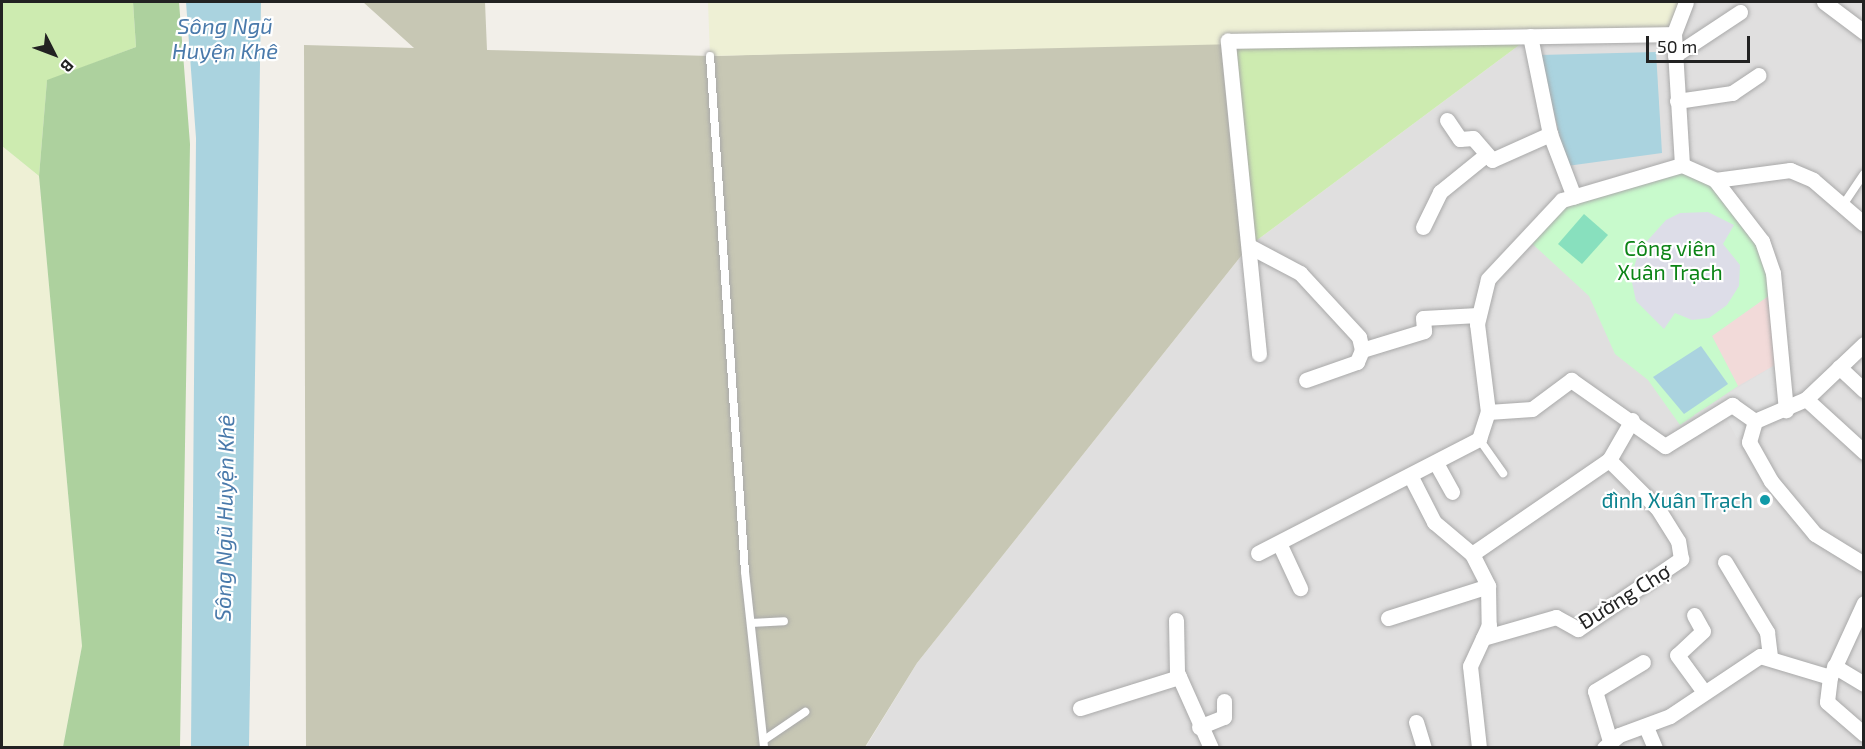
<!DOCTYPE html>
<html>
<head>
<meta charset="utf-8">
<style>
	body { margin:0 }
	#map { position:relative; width:1865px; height:749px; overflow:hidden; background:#f2efe9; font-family:"Exo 2",sans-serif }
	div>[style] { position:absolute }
	.residential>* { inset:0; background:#e0dfdf }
	.commercial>* { inset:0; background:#f2dad9 }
	.construction>* { inset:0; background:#c7c7b4 }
	.farmland>* { inset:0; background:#eef0d5 }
	.grass>* { inset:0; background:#cdebb0 }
	.forest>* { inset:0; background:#add19e }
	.park>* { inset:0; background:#c8facc }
	.pitch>* { inset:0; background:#88e0be }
	.parking>* { inset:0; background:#e2e2e2 }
	.plaza>* { inset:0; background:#dddde8 }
	.water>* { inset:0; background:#aad3df }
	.roads { filter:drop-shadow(0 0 2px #a9a9a9) drop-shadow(0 0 2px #a9a9a9) }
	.service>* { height:8px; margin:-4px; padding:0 4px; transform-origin:4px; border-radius:4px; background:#fff }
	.minor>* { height:15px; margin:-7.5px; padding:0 7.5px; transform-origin:7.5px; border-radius:7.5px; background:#fff }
	.dots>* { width:16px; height:16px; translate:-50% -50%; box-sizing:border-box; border:3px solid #fff; border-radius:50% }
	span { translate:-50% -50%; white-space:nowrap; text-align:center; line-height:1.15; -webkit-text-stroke:4.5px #fff; paint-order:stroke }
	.park-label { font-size:21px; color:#0c8416 }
	.culture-label { font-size:21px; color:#0d838f }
	.right { translate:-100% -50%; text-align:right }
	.street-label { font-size:21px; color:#222 }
	.water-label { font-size:22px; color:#4a7aab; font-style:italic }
	.frame { position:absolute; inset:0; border:3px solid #222; pointer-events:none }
	.north { position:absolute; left:24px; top:24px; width:60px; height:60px; -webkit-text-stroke:4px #fff; paint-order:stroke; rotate:132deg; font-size:16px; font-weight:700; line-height:24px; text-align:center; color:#222 }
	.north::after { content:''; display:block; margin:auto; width:21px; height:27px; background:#222; clip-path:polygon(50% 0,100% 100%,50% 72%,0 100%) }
	.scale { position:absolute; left:1646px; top:36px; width:104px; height:27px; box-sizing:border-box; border:3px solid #222; border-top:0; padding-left:8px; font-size:18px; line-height:21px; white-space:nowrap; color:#222; -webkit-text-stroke:4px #fff; paint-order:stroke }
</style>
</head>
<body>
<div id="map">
	<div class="residential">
		<div style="clip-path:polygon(1686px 2px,1863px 2px,1863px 747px,865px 748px,917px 663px,1249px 246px,1530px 37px)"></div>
	</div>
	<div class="commercial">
		<div style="clip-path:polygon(1774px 292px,1775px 365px,1738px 386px,1712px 336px)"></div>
	</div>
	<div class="construction">
		<div style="clip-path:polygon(363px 2px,485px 2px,487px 50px,710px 56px,1228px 41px,1249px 246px,917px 663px,865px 747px,306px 747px,304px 45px,414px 48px)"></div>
	</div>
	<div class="farmland">
		<div style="clip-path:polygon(708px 2px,1686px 2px,1674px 34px,710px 56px)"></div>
		<div style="clip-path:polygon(2px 146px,39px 176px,82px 646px,63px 747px,2px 747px)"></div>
	</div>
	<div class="grass">
		<div style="clip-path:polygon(2px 2px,133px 2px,136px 47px,47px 81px,39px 176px,2px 146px)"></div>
		<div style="clip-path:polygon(1530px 37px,1249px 246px,1228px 41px)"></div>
	</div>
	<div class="forest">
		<div style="clip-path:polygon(133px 2px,179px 2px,190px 144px,180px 747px,63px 747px,82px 646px,39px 176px,47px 80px,136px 47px)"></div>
	</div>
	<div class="park">
		<div style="clip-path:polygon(1682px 165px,1715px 180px,1746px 214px,1774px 292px,1712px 336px,1738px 386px,1680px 425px,1648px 380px,1615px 354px,1589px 296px,1526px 238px,1562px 200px)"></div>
	</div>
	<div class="pitch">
		<div style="clip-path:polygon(1584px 214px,1608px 235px,1582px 264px,1558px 244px)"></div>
	</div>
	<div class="parking">
		<div style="clip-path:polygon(1775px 365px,1778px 402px,1758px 424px,1737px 438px,1725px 416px,1703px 431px,1694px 415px)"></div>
	</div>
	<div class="plaza">
		<div style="clip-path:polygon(1708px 212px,1734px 225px,1723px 244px,1740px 265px,1739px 286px,1727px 305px,1709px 318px,1692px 320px,1675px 313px,1664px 329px,1636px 301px,1631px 278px,1639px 250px,1666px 220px,1680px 213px)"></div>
	</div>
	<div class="water">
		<div style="clip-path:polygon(186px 2px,261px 2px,249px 747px,191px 747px,196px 138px)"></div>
		<div style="clip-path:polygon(1656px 52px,1662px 153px,1567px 166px,1540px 55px)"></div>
		<div style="clip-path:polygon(1701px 346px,1728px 384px,1684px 414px,1653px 377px)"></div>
	</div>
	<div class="roads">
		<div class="service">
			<div style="left:710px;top:56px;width:517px;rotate:86.12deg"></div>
			<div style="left:745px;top:572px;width:177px;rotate:83.8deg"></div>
			<div style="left:1843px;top:205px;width:37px;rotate:-56deg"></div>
			<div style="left:1479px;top:439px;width:42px;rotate:54.8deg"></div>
			<div style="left:751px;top:623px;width:33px;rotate:-3deg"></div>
			<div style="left:764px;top:740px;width:50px;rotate:-34.3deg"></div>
		</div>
		<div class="minor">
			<div style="left:1686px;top:2px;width:34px;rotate:111deg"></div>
			<div style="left:1674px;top:34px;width:131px;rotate:86.5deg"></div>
			<div style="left:1682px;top:165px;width:36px;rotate:24deg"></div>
			<div style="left:1715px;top:180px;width:77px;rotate:52.4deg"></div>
			<div style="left:1762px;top:241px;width:34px;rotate:71deg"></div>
			<div style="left:1773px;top:273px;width:138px;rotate:84.6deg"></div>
			<div style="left:1824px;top:2px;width:50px;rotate:36.9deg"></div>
			<div style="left:1530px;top:36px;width:100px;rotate:78.5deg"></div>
			<div style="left:1550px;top:134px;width:67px;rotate:69.1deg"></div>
			<div style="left:1675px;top:55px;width:78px;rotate:-33.5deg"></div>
			<div style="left:1677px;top:101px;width:56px;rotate:-8.3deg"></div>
			<div style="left:1732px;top:93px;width:32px;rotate:-34deg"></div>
			<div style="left:1447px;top:120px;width:23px;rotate:56deg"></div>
			<div style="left:1460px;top:139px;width:13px;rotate:-4deg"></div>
			<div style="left:1473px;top:138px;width:29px;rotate:49deg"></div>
			<div style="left:1492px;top:160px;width:64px;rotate:-24.1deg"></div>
			<div style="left:1715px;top:180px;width:76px;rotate:-7.6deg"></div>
			<div style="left:1790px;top:170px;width:25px;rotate:23deg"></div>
			<div style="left:1813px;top:180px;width:67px;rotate:40.8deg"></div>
			<div style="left:1423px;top:227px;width:39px;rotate:-64deg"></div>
			<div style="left:1440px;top:192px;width:60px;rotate:-39deg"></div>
			<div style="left:1249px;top:246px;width:58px;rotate:27.9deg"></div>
			<div style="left:1300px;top:273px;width:87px;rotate:47.3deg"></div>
			<div style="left:1359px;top:337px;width:13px;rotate:77deg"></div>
			<div style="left:1362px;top:350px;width:13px;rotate:113deg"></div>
			<div style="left:1357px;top:362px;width:54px;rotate:160.6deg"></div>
			<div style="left:1362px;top:350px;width:65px;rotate:-17deg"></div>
			<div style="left:1424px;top:331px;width:13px;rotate:-94deg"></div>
			<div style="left:1423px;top:318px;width:55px;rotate:-3.1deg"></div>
			<div style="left:1259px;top:354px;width:315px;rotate:-95.7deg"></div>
			<div style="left:1228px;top:41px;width:446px;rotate:-0.9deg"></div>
			<div style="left:1839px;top:367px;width:34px;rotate:43deg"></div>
			<div style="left:1806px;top:399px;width:79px;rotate:42.4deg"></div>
			<div style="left:1488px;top:412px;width:44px;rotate:-3.9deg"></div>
			<div style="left:1532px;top:409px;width:49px;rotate:-36.6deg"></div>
			<div style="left:1571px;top:380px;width:115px;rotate:35.1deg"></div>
			<div style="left:1665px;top:446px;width:79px;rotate:-31.5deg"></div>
			<div style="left:1732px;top:405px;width:28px;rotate:35deg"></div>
			<div style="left:1755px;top:421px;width:22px;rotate:106deg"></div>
			<div style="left:1749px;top:442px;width:45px;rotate:60.6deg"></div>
			<div style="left:1771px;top:481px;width:69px;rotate:50.3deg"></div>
			<div style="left:1815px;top:534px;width:57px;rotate:31.5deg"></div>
			<div style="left:1755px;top:421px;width:56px;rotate:-23.3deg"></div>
			<div style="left:1806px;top:399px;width:80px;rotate:-43.5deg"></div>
			<div style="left:1436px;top:463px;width:33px;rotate:61deg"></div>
			<div style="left:1411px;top:477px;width:51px;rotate:62.9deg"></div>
			<div style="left:1434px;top:522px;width:50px;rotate:40.1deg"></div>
			<div style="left:1472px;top:554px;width:36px;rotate:63deg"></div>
			<div style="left:1488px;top:586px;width:39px;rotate:89deg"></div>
			<div style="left:1489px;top:625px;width:45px;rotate:114.9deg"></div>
			<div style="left:1470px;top:666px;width:82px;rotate:83.7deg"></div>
			<div style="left:1279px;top:543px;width:50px;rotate:65deg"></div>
			<div style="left:1258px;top:553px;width:249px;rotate:-27.3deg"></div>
			<div style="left:1479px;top:439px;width:28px;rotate:-72deg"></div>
			<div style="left:1488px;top:412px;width:89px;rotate:-97.1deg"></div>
			<div style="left:1477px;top:324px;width:46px;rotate:-76.3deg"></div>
			<div style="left:1488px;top:279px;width:108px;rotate:-46.9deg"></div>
			<div style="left:1562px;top:200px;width:125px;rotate:-16.3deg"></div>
			<div style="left:1472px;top:554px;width:166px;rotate:-34.5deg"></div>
			<div style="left:1609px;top:460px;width:46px;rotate:-60.1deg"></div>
			<div style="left:1725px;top:562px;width:82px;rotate:59deg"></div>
			<div style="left:1767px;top:632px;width:24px;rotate:83deg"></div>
			<div style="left:1864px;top:603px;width:81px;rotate:114.7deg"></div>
			<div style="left:1830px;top:677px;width:25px;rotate:97deg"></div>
			<div style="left:1827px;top:702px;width:49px;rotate:40.9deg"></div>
			<div style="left:1694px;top:615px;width:18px;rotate:61deg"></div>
			<div style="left:1703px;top:631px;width:35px;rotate:137deg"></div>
			<div style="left:1677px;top:655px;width:46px;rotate:53.9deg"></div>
			<div style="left:1388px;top:618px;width:105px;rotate:-17.7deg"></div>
			<div style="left:1176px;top:620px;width:52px;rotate:88.9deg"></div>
			<div style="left:1177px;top:672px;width:83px;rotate:65.9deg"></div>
			<div style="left:1483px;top:638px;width:76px;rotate:-16deg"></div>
			<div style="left:1556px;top:617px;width:25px;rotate:29deg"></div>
			<div style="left:1578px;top:629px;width:125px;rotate:-34.2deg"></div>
			<div style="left:1681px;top:559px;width:18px;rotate:-99deg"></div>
			<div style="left:1678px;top:541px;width:39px;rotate:-122deg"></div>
			<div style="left:1657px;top:508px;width:68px;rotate:-135deg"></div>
			<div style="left:1834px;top:666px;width:35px;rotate:31deg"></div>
			<div style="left:1080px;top:708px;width:104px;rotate:-17.4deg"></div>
			<div style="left:1416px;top:722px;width:27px;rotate:73deg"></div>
			<div style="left:1199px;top:727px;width:27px;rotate:-22deg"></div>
			<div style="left:1224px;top:717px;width:16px;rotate:-90deg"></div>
			<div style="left:1646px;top:727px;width:23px;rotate:67deg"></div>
			<div style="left:1610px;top:741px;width:52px;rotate:-106.7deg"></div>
			<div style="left:1595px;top:691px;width:56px;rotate:-31.1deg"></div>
			<div style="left:1604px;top:748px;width:20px;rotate:-41deg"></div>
			<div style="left:1619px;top:735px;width:54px;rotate:-20.4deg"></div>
			<div style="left:1670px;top:716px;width:108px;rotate:-33.7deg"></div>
			<div style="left:1760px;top:656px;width:73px;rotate:16.7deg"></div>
		</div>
	</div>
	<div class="dots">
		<div style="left:1765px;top:500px;background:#0f9aa8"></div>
	</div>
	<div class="park-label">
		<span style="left:1670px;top:260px">Công viên<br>Xuân Trạch</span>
	</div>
	<div class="culture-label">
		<span class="right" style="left:1753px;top:500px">đình Xuân Trạch</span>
	</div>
	<div class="street-label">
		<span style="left:1624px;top:596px;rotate:-32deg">Đường Chợ</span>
	</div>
	<div class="water-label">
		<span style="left:225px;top:38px">Sông Ngũ<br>Huyện Khê</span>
		<span style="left:224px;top:518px;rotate:-89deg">Sông Ngũ Huyện Khê</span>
	</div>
	<div class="frame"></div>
	<div class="north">B</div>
	<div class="scale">50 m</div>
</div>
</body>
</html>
